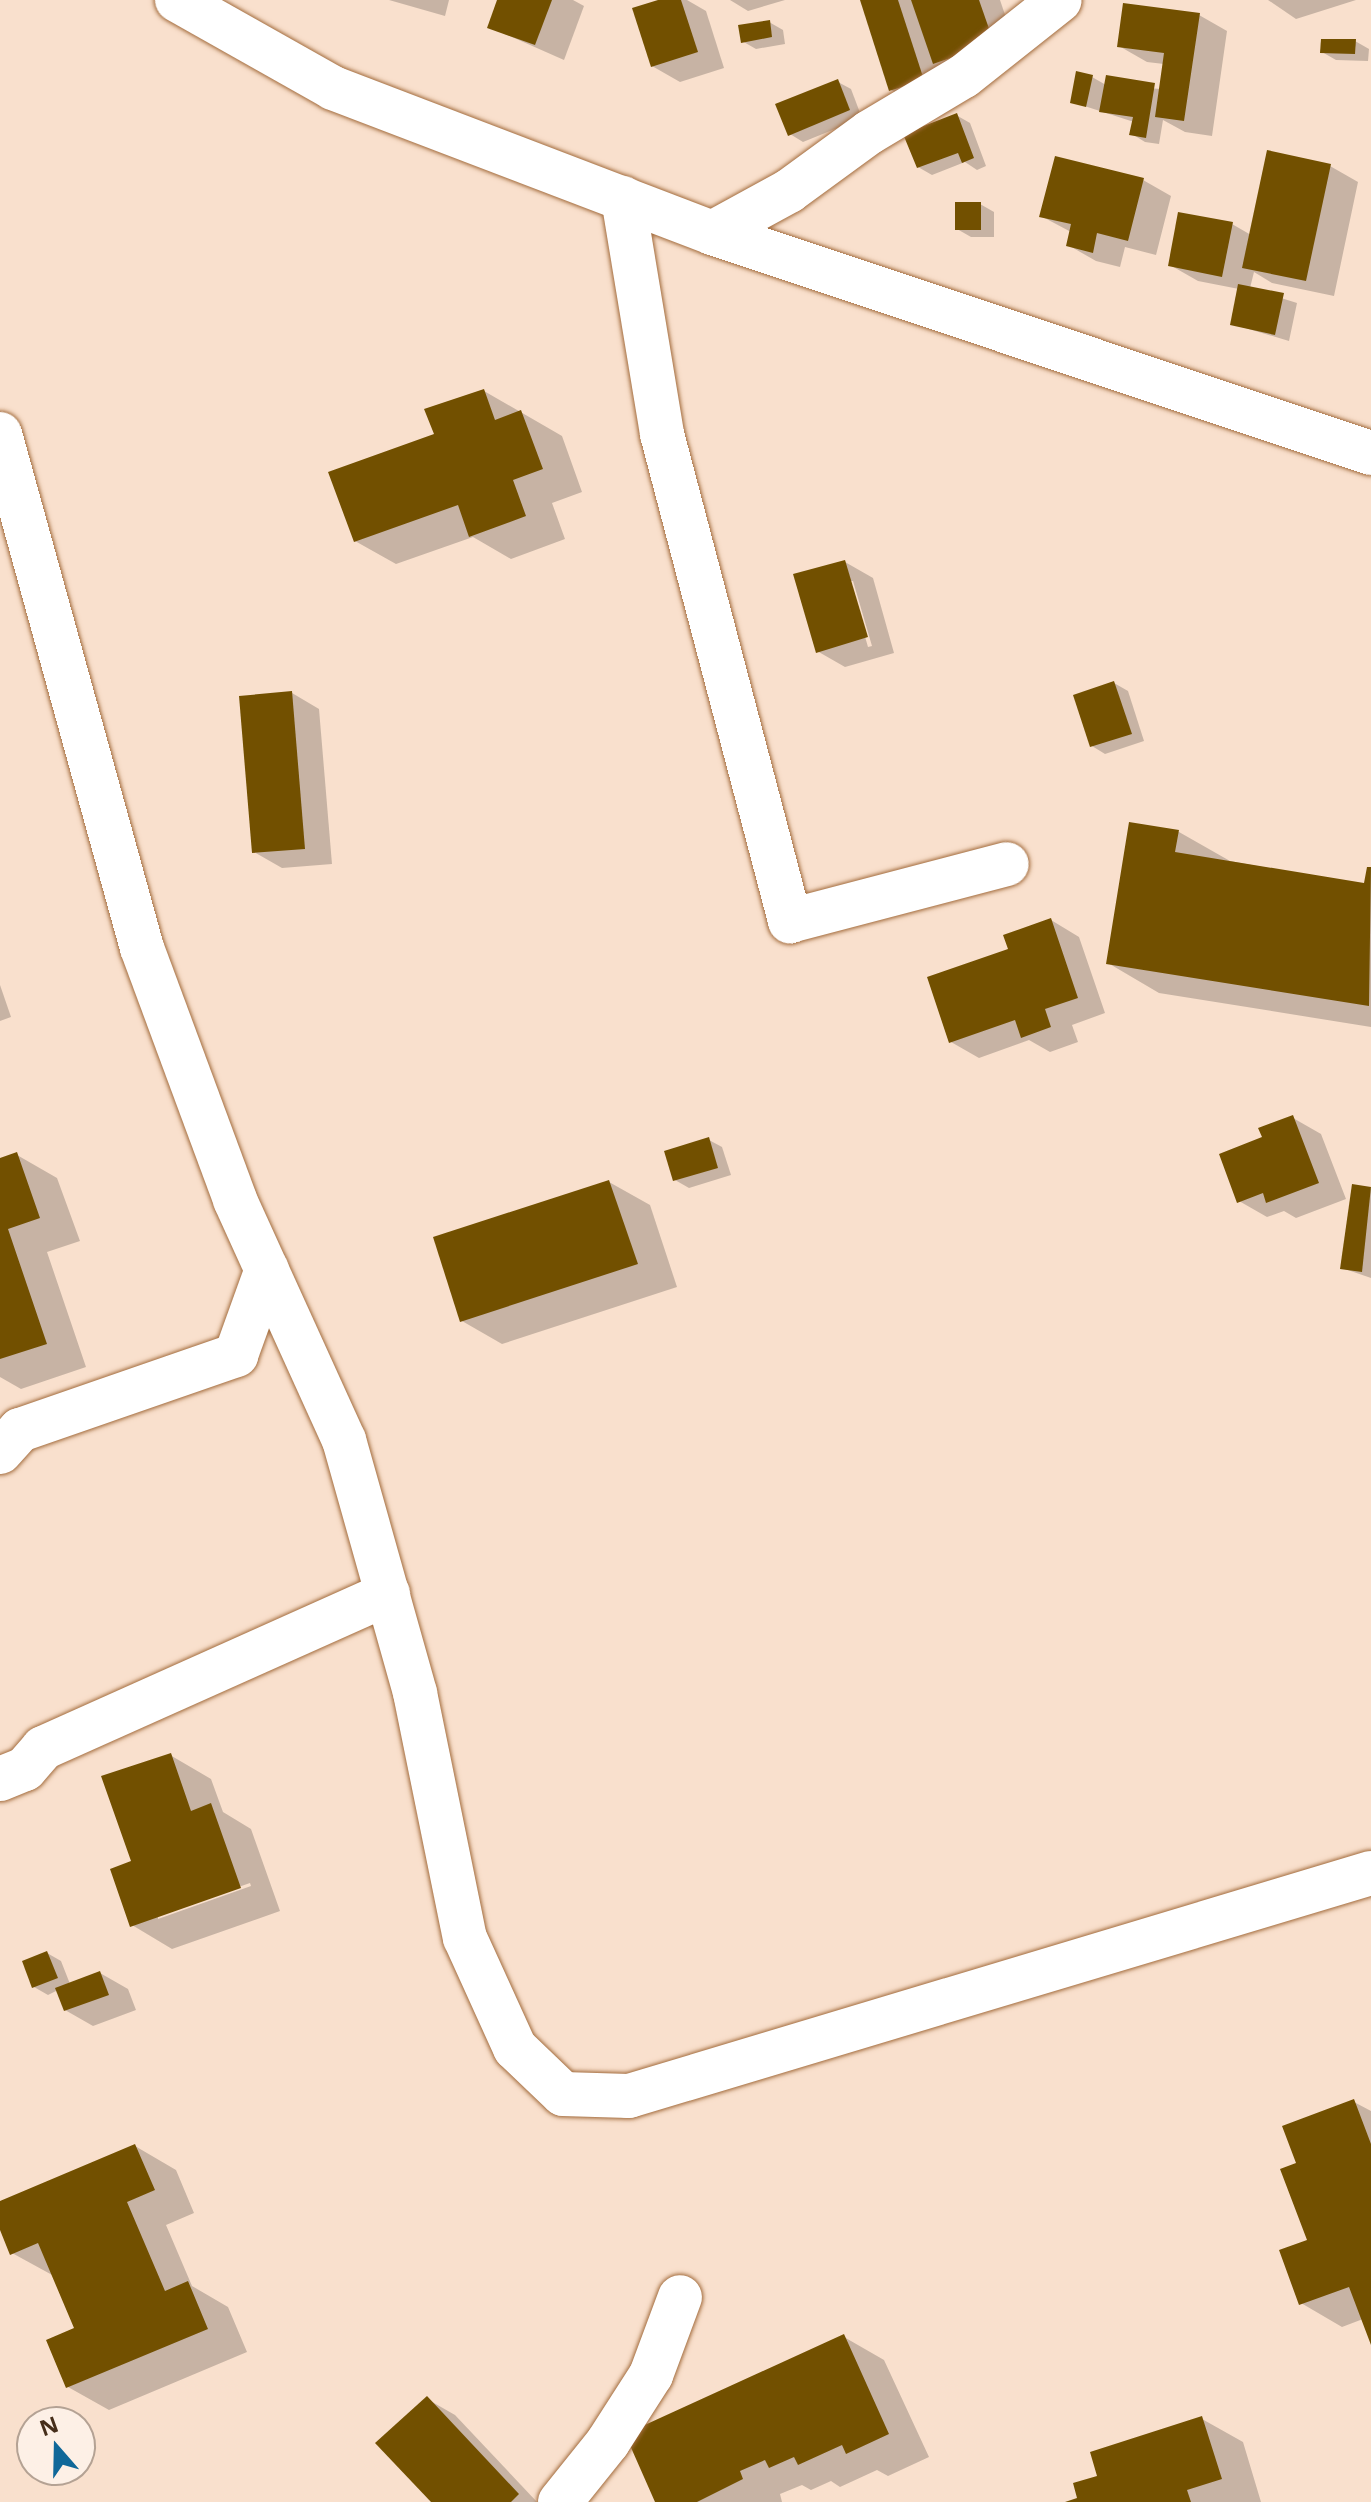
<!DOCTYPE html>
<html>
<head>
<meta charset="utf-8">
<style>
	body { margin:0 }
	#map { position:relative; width:1371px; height:2502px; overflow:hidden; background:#f9e0cd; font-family:"Noto Sans",sans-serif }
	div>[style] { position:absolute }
	.shadow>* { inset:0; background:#0003 }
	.building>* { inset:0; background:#725000 }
	.roads { filter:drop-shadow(0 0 2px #a36c3d) drop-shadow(0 0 2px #a36c3d) }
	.street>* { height:44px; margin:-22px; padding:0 22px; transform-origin:22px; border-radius:22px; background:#fff }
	span { translate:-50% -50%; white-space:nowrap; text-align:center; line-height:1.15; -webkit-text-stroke:8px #fdf0e6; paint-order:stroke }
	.north { position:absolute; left:16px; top:2406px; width:80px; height:80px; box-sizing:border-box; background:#fdf0e6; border:2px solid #b4a294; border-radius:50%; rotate:340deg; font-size:22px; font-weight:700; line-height:32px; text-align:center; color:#462e1a }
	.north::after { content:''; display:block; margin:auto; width:28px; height:36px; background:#106899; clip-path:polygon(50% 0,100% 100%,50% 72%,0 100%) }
</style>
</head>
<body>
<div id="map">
	<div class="shadow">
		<div style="clip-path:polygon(389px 0,449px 0,445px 16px)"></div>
		<div style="clip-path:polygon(499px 0,573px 0,584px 6px,564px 60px,489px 27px)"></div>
		<div style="clip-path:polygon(664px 0,687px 0,706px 11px,724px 68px,680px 82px,652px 66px)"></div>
		<div style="clip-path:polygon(730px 0,785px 0,748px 11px)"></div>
		<div style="clip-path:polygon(862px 0,1000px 0,1020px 59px,919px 106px,891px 90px)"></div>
		<div style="clip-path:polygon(1268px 0,1356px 0,1296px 19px)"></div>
		<div style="clip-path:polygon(1199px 15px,1227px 31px,1212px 136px,1185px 132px,1163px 120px,1159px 144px,1145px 142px,1132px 134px,1134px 122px,1072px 102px,1092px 77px,1106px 85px,1161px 89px,1164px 64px,1147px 62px,1119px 46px)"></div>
		<div style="clip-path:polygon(769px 22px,783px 30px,785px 44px,756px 49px,742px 41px)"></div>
		<div style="clip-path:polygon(1355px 41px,1369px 49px,1368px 61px,1336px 60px,1322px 52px)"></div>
		<div style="clip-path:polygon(838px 82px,851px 89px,862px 118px,803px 142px,790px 134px)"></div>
		<div style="clip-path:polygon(956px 115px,970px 123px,986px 166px,977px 170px,965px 162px,932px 175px,918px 167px)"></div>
		<div style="clip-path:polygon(1330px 166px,1358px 182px,1334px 296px,1272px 283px,1254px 272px,1250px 288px,1297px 303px,1289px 341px,1232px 324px,1239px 289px,1198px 281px,1170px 265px,1232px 224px,1251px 235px)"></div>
		<div style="clip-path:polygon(1143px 180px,1171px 196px,1156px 255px,1125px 247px,1120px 267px,1096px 261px,1068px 245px,1071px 232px,1041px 216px)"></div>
		<div style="clip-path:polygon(980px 204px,994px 212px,994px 237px,971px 237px,957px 229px)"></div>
		<div style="clip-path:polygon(484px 391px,562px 436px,582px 492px,552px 503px,565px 539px,511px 559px,473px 537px,396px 564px,355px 541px,436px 436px)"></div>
		<div style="clip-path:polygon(evenodd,845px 562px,873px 578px,894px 653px,845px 667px,817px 651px,845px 562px,849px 581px,853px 581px,872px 646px,868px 647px,849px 581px)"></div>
		<div style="clip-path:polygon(1114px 683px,1128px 691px,1144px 741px,1105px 754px,1092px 746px)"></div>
		<div style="clip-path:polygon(292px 693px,319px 709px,332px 864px,282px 868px,254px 852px)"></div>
		<div style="clip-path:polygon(1131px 824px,1179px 832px,1230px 861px,1365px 886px,1371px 869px,1371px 1027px,1159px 993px,1108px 963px)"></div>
		<div style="clip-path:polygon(1051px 920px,1079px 937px,1105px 1013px,1072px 1025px,1078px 1042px,1050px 1052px,1029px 1040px,979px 1058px,951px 1042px,1011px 951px)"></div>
		<div style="clip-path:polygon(0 985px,11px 1017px,0 1021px)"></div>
		<div style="clip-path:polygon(1293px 1118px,1321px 1134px,1346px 1199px,1296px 1218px,1284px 1211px,1267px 1217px,1239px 1201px,1265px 1138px)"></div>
		<div style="clip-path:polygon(709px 1140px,722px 1147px,731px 1175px,689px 1188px,675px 1180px)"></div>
		<div style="clip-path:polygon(17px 1155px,57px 1178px,80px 1241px,47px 1252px,86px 1367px,21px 1389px,0 1377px,0 1160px)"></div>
		<div style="clip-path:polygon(609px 1182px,650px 1205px,677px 1287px,502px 1344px,462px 1321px)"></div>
		<div style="clip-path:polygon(1354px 1186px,1371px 1189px,1371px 1278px,1342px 1268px)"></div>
		<div style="clip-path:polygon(evenodd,170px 1755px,211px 1779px,223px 1812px,251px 1829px,280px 1911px,172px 1949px,132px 1925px,133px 1862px,170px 1755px,250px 1883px,251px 1886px,158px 1919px,158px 1915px,250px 1883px)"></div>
		<div style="clip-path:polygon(47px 1953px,61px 1961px,70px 1984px,100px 1973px,128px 1989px,136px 2010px,93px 2026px,65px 2010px,58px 1990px,48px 1995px,34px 1987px)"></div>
		<div style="clip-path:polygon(1354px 2102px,1371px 2111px,1371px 2340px,1363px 2319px,1342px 2327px,1301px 2303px,1310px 2241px,1299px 2164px)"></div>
		<div style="clip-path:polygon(135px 2146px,176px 2170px,194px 2213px,166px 2225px,192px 2286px,228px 2307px,247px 2352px,109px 2410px,68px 2387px,77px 2329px,54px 2276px,12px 2253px,0 2225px,0 2203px)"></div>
		<div style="clip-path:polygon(844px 2337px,884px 2360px,929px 2457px,888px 2476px,877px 2470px,840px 2487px,831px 2481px,811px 2490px,802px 2485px,780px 2494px,782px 2502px,657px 2502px)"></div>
		<div style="clip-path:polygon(427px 2399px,455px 2415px,537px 2502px,434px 2502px)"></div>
		<div style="clip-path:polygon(1202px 2419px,1243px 2442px,1261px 2502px,1070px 2502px,1080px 2499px,1100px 2477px)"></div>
	</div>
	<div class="building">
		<div style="clip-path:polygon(497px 0,552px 0,535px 45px,487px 28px)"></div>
		<div style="clip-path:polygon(658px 0,681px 0,698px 52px,651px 67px,632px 8px)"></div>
		<div style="clip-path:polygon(860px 0,898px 0,924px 80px,889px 91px)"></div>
		<div style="clip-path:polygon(911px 0,979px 0,994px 43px,933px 64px)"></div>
		<div style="clip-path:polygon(1123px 3px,1200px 13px,1184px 121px,1155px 117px,1164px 53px,1117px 47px)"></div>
		<div style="clip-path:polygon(770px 20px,772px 37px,741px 43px,738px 25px)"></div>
		<div style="clip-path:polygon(1321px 39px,1356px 39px,1355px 54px,1320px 53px)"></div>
		<div style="clip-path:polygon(1076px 71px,1093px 75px,1086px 107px,1070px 103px)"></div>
		<div style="clip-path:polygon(1106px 75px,1155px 83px,1146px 138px,1129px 135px,1133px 117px,1099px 112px)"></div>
		<div style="clip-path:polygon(838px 79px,850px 110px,788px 136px,775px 104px)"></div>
		<div style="clip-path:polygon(957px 113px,974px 158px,962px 163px,958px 153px,917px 168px,903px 134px)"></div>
		<div style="clip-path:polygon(1267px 150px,1331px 164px,1306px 281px,1242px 268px)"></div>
		<div style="clip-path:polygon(1055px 156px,1144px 178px,1128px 241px,1097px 233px,1093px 253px,1066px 246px,1071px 224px,1039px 217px)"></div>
		<div style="clip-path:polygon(955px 202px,981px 202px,981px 230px,955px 230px)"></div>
		<div style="clip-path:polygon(1178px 212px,1233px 222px,1222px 277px,1168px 266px)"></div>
		<div style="clip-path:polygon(1238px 284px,1284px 293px,1275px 335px,1230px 325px)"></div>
		<div style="clip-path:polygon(484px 389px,495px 420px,521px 410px,543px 469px,513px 480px,526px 516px,469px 537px,458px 505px,354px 542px,328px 472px,434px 434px,424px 409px)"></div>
		<div style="clip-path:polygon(845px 560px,868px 637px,816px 653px,793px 574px)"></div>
		<div style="clip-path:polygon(1114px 681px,1132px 734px,1090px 747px,1073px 695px)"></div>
		<div style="clip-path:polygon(292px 691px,305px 849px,252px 853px,239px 696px)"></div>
		<div style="clip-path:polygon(1129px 822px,1179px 830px,1175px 852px,1364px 883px,1367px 867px,1371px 867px,1369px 1006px,1106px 964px)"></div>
		<div style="clip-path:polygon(1051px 918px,1078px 998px,1045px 1009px,1051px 1027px,1021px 1038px,1015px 1020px,949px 1043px,927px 977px,1008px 949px,1003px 935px)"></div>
		<div style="clip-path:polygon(1293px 1115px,1319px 1183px,1266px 1203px,1263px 1193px,1237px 1203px,1219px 1154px,1262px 1137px,1258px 1128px)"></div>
		<div style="clip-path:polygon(709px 1137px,718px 1168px,673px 1181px,664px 1151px)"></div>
		<div style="clip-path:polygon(17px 1152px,40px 1218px,8px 1229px,47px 1344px,0 1359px,0 1158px)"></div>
		<div style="clip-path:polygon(609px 1180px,638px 1264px,460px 1322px,433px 1237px)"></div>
		<div style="clip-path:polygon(1352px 1184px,1371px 1187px,1362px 1272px,1340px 1269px)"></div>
		<div style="clip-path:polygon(171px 1753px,191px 1811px,211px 1803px,241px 1888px,130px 1927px,110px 1869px,131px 1861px,101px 1776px)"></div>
		<div style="clip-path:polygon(47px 1951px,58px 1978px,32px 1988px,22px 1961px)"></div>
		<div style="clip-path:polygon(100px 1971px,109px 1995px,64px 2011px,55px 1988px)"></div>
		<div style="clip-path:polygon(1354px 2099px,1371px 2144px,1371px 2345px,1349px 2287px,1299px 2305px,1279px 2250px,1307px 2240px,1280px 2169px,1296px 2163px,1282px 2126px)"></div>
		<div style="clip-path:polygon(135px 2144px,155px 2190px,127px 2202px,165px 2291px,188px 2281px,208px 2329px,66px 2388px,46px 2340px,74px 2328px,38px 2243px,10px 2255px,0 2230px,0 2201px)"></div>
		<div style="clip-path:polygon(844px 2334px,889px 2434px,846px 2454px,842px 2445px,798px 2465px,794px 2457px,769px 2468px,765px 2460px,740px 2471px,743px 2479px,697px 2502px,655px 2502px,625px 2434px)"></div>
		<div style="clip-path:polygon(427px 2396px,519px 2494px,511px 2502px,431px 2502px,375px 2443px)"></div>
		<div style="clip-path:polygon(1202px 2416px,1222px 2479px,1187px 2490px,1191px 2502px,1065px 2502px,1077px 2498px,1073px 2483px,1097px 2476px,1090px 2452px)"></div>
	</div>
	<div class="roads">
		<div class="street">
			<div style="left:177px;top:0;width:179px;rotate:29.4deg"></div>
			<div style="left:333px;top:88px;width:406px;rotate:20.9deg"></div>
			<div style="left:712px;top:233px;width:695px;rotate:18.46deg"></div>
			<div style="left:623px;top:198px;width:239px;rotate:80.6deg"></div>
			<div style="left:662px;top:434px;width:504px;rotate:75.27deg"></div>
			<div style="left:790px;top:921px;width:224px;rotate:-14.7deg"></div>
			<div style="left:712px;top:233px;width:88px;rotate:-28.6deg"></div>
			<div style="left:789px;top:191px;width:100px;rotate:-36.1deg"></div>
			<div style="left:870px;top:132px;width:109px;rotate:-30.8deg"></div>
			<div style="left:964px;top:76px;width:122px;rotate:-38.4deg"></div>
			<div style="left:0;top:434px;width:533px;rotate:74.56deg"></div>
			<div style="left:142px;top:948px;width:269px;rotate:69.7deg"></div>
			<div style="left:235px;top:1200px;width:264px;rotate:65.6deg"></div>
			<div style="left:344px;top:1440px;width:263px;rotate:74.3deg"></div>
			<div style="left:415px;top:1693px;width:250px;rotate:78.5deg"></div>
			<div style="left:465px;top:1938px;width:121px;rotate:65.6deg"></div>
			<div style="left:515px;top:2048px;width:66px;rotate:43.8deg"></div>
			<div style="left:563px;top:2094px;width:66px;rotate:1.7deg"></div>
			<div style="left:629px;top:2096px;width:775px;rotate:-16.73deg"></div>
			<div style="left:0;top:1452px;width:30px;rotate:-48deg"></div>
			<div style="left:20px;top:1430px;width:229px;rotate:-19.1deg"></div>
			<div style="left:236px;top:1355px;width:91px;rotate:-70.2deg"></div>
			<div style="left:0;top:1779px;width:27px;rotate:-22deg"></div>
			<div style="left:25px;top:1769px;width:28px;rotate:-49deg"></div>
			<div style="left:43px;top:1748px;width:378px;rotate:-24.1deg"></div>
			<div style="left:560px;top:2502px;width:77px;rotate:-51.3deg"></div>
			<div style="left:608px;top:2442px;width:80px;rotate:-57.3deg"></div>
			<div style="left:651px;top:2375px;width:83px;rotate:-69.6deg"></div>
		</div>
	</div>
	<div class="north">N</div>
</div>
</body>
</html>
